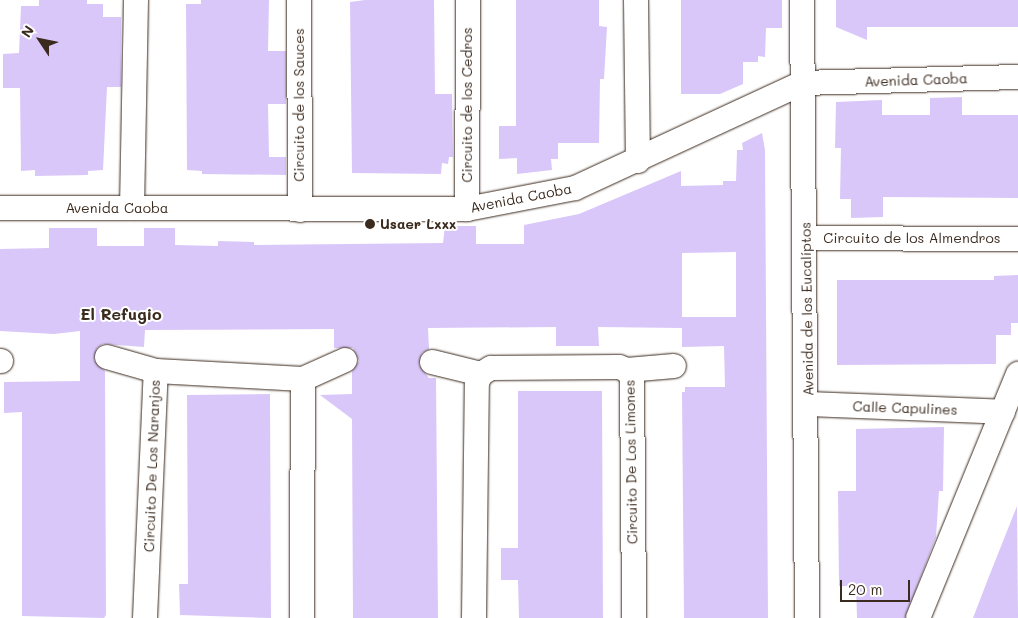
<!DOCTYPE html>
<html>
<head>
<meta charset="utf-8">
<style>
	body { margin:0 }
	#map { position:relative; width:1018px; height:618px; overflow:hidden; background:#fff; font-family:Mali,sans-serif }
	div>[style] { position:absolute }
	.building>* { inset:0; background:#d9c7f9 }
	.roads { filter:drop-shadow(0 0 1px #3b2a1e) drop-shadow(0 0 1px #3b2a1e) }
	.street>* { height:24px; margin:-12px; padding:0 12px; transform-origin:12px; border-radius:12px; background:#fff }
	.dots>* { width:14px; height:14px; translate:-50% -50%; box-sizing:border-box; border:2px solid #fff; border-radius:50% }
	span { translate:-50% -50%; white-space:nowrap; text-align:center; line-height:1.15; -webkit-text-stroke:4px #fff; paint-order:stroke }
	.street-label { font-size:14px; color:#3b2a1e }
	.poi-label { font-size:14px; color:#3b2a1e; font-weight:700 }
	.left { translate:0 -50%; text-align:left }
	.quarter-label { font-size:16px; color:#3b2a1e; font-weight:700 }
	.north { position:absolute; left:15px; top:15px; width:50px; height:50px; -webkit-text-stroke:4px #fff; paint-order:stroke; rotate:304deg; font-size:14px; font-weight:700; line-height:20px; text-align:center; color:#3b2a1e }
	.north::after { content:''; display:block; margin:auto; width:18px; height:22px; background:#3b2a1e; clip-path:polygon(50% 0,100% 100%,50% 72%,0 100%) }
	.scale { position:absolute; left:840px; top:580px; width:70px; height:22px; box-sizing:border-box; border:2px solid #3b2a1e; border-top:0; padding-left:6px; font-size:15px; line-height:18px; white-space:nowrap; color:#3b2a1e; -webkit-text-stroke:4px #fff; paint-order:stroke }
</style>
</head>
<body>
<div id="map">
	<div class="building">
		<div style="clip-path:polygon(39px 0,87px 0,87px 4px,103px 4px,103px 17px,121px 17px,121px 87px,107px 87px,103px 170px,88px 171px,88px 175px,35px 176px,35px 170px,21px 171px,20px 88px,3px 88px,3px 54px,19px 53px,21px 6px,39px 6px)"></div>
		<div style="clip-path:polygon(201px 0,269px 0,268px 51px,286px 51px,286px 104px,268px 104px,269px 157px,286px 157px,286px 175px,202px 174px,202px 171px,187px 170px,186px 4px,201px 4px)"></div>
		<div style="clip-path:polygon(365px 0,434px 0,435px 94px,452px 94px,453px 157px,449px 157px,448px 164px,442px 163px,441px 174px,352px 173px,350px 2px)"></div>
		<div style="clip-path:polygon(516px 0,599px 0,599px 26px,607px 27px,604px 79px,600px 79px,599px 143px,558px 143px,558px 159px,551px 159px,552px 170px,517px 174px,517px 158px,499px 159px,499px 126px,516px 126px)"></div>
		<div style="clip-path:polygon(681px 0,782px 0,782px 28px,766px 28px,765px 57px,758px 56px,758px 62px,743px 62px,743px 84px,720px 94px,681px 94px)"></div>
		<div style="clip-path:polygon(836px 0,1018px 0,1018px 27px,867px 27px,867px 40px,836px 27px)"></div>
		<div style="clip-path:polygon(962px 97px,962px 115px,1018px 115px,1018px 198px,883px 197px,883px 217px,851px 218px,851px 199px,840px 199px,841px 148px,835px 148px,836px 102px,882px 100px,882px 115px,930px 115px,930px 98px)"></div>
		<div style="clip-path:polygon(762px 133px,765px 150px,768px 618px,684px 618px,682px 392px,685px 392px,685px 387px,725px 387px,724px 346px,682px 347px,682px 317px,736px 317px,736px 252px,682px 253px,682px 328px,598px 327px,599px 346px,556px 346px,556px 327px,428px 328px,429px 349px,422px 353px,419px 365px,429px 378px,436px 378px,438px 618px,353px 618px,352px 419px,320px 395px,352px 394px,352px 371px,359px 361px,353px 348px,334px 348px,334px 329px,145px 330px,144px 347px,103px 344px,97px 348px,94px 360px,105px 371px,106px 615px,104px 618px,22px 616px,22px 412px,4px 413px,4px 382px,80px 381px,80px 331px,54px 334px,0 331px,0 249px,49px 248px,49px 228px,97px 228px,97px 246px,144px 246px,144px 228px,175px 228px,175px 245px,218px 246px,218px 241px,254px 242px,254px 245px,443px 243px,445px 226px,476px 226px,476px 244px,524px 244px,524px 225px,579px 214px,681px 171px,681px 186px,723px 185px,723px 181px,736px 181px,737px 150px,743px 150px,742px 143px)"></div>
		<div style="clip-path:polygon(1018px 275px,1018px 323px,1011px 323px,1011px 335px,996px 335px,996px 364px,837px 365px,837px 280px,994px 280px,994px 276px)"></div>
		<div style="clip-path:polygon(518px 391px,602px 391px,603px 618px,519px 618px,518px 580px,501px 580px,501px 548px,518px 548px)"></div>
		<div style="clip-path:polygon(270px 394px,271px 618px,180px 615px,179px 584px,188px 584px,187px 395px)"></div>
		<div style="clip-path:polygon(944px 427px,943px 491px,939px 491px,936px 537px,905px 618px,857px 618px,856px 586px,839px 586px,838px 491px,856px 491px,856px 429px)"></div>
		<div style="clip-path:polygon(1017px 506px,1018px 618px,973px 618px,988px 579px)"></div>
	</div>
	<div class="roads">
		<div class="street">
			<div style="left:299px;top:0;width:210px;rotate:89.7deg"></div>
			<div style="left:636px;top:0;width:161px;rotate:89.3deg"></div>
			<div style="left:802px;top:0;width:618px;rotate:89.54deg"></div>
			<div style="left:0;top:208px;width:467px;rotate:0.1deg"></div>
			<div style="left:467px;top:209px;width:110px;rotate:-11deg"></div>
			<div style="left:575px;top:188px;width:250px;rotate:-24.8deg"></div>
			<div style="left:802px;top:83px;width:216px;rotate:-1.6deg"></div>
			<div style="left:132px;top:208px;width:208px;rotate:-88.9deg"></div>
			<div style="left:467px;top:209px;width:209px;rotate:-89.7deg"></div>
			<div style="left:806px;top:238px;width:212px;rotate:0.3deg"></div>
			<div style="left:107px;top:357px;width:51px;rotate:15.9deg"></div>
			<div style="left:156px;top:371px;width:147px;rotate:3.1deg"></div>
			<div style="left:303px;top:379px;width:46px;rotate:-24.3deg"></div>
			<div style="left:0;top:361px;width:1px"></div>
			<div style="left:432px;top:362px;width:50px;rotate:13.8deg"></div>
			<div style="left:627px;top:370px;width:47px;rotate:-4.9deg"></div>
			<div style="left:808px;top:404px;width:195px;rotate:2.3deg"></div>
			<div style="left:145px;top:618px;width:247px;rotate:-87.5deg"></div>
			<div style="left:302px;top:618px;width:239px;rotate:-89.8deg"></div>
			<div style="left:474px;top:618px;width:236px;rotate:-89.3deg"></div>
			<div style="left:477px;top:382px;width:9px;rotate:-63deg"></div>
			<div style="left:481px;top:374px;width:12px;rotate:-31deg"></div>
			<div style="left:491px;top:368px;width:128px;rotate:-0.4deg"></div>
			<div style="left:619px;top:367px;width:9px;rotate:21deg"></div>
			<div style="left:627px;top:370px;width:9px;rotate:58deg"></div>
			<div style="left:632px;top:378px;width:240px;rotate:89.5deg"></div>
			<div style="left:918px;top:618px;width:264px;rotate:-67.7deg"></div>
		</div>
	</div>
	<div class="dots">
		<div style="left:370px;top:224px;background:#3b2a1e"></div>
	</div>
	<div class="street-label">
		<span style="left:916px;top:80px;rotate:-2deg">Avenida Caoba</span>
		<span style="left:299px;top:105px;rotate:-90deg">Circuito de los Sauces</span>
		<span style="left:467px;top:105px;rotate:-90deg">Circuito de los Cedros</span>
		<span style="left:521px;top:198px;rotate:-11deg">Avenida Caoba</span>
		<span style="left:117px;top:208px">Avenida Caoba</span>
		<span style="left:912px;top:238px">Circuito de los Almendros</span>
		<span style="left:807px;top:309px;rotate:-91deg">Avenida de los Eucalíptos</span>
		<span style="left:905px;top:408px;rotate:2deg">Calle Capulines</span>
		<span style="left:631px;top:462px;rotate:-91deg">Circuito De Los Limones</span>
		<span style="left:152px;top:466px;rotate:-88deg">Circuito De Los Naranjos</span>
	</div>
	<div class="poi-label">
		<span class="left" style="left:380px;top:224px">Usaer Lxxx</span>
	</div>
	<div class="quarter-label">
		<span style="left:121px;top:314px">El Refugio</span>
	</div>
	<div class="north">N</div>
	<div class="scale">20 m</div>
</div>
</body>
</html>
